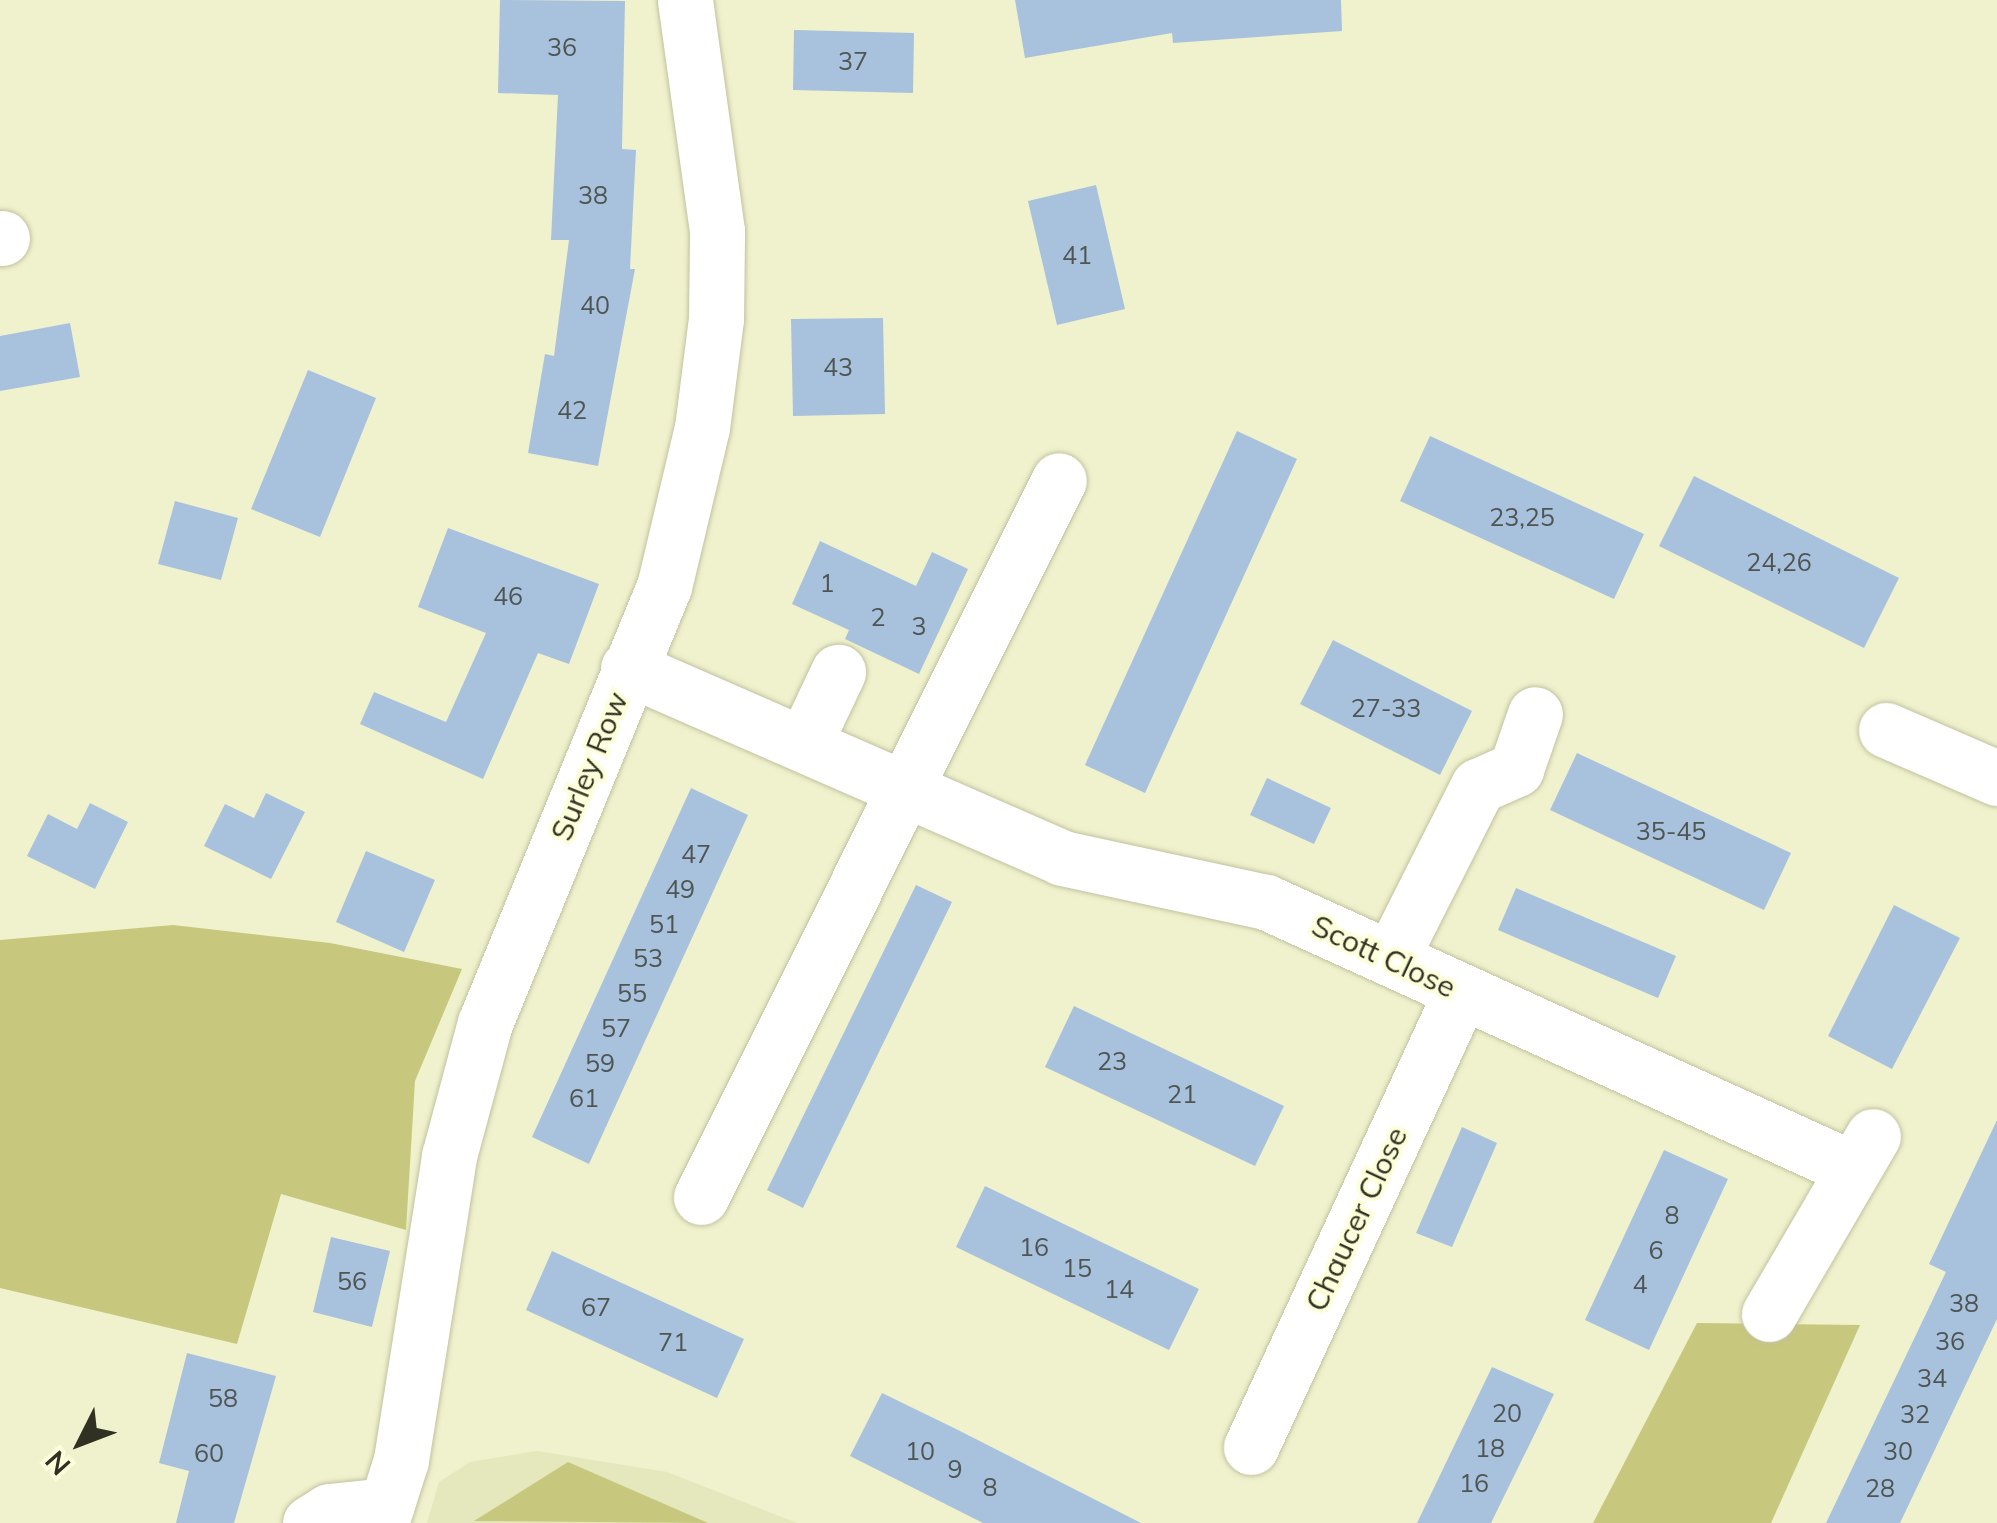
<!DOCTYPE html>
<html>
<head>
<meta charset="utf-8">
<style>
	body { margin:0 }
	#map { position:relative; width:1997px; height:1523px; overflow:hidden; background:#f0f1cd; font-family:Mulish,sans-serif }
	div>[style] { position:absolute }
	.built>* { inset:0; background:#e5e7bc }
	.green>* { inset:0; background:#c7c87d }
	.building>* { inset:0; background:#a8c2dd }
	.roads { filter:drop-shadow(0 0 2px #c1c29f) drop-shadow(0 0 2px #c1c29f) }
	.minor>* { height:55px; margin:-27.5px; padding:0 27.5px; transform-origin:27.5px; border-radius:27.5px; background:#fff }
	span { translate:-50% -50%; white-space:nowrap; text-align:center; line-height:1.15; -webkit-text-stroke:8px #fdfeda; paint-order:stroke }
	.number-label { font-size:25px; color:#4f5552 }
	.number-label span { -webkit-text-stroke-width:0 }
	.street-label { font-size:30px; color:#313123 }
	.north { position:absolute; left:30px; top:1393px; width:100px; height:100px; -webkit-text-stroke:8px #fdfeda; paint-order:stroke; rotate:228deg; font-size:28px; font-weight:700; line-height:40px; text-align:center; color:#313123 }
	.north::after { content:''; display:block; margin:auto; width:35px; height:45px; background:#313123; clip-path:polygon(50% 0,100% 100%,50% 72%,0 100%) }
</style>
</head>
<body>
<div id="map">
	<div class="built">
		<div style="clip-path:polygon(537px 1451px,667px 1472px,797px 1523px,427px 1523px,439px 1482px,470px 1462px)"></div>
	</div>
	<div class="green">
		<div style="clip-path:polygon(173px 925px,330px 943px,462px 969px,415px 1081px,406px 1230px,281px 1194px,237px 1344px,0 1288px,0 940px)"></div>
		<div style="clip-path:polygon(1697px 1323px,1860px 1325px,1771px 1523px,1593px 1523px)"></div>
		<div style="clip-path:polygon(568px 1462px,708px 1523px,474px 1521px)"></div>
	</div>
	<div class="building">
		<div style="clip-path:polygon(500px 0,625px 1px,622px 149px,636px 150px,630px 269px,635px 269px,598px 466px,528px 453px,545px 354px,554px 356px,569px 240px,551px 240px,558px 95px,498px 93px)"></div>
		<div style="clip-path:polygon(1015px 0,1341px 0,1342px 31px,1173px 43px,1172px 33px,1025px 58px)"></div>
		<div style="clip-path:polygon(794px 30px,914px 33px,913px 93px,793px 90px)"></div>
		<div style="clip-path:polygon(1096px 185px,1125px 309px,1057px 325px,1028px 201px)"></div>
		<div style="clip-path:polygon(883px 318px,885px 414px,793px 416px,791px 319px)"></div>
		<div style="clip-path:polygon(70px 323px,80px 377px,0 391px,0 336px)"></div>
		<div style="clip-path:polygon(308px 370px,376px 398px,320px 537px,251px 509px)"></div>
		<div style="clip-path:polygon(1237px 431px,1297px 459px,1145px 793px,1085px 765px)"></div>
		<div style="clip-path:polygon(1430px 436px,1644px 534px,1614px 599px,1400px 501px)"></div>
		<div style="clip-path:polygon(1694px 476px,1899px 578px,1864px 648px,1659px 546px)"></div>
		<div style="clip-path:polygon(175px 501px,238px 518px,221px 580px,158px 564px)"></div>
		<div style="clip-path:polygon(448px 528px,599px 584px,569px 664px,538px 653px,483px 779px,360px 724px,374px 692px,446px 722px,486px 633px,418px 607px)"></div>
		<div style="clip-path:polygon(820px 541px,916px 586px,932px 552px,968px 569px,919px 674px,845px 639px,849px 630px,792px 604px)"></div>
		<div style="clip-path:polygon(1333px 640px,1472px 711px,1440px 775px,1300px 704px)"></div>
		<div style="clip-path:polygon(1577px 753px,1791px 853px,1764px 910px,1550px 810px)"></div>
		<div style="clip-path:polygon(1267px 778px,1331px 808px,1314px 844px,1250px 815px)"></div>
		<div style="clip-path:polygon(691px 788px,748px 815px,589px 1164px,532px 1137px)"></div>
		<div style="clip-path:polygon(266px 793px,305px 812px,271px 879px,204px 846px,225px 804px,254px 818px)"></div>
		<div style="clip-path:polygon(90px 803px,128px 822px,95px 889px,27px 856px,48px 814px,77px 829px)"></div>
		<div style="clip-path:polygon(366px 851px,435px 880px,404px 952px,336px 922px)"></div>
		<div style="clip-path:polygon(916px 885px,952px 902px,803px 1208px,767px 1190px)"></div>
		<div style="clip-path:polygon(1516px 888px,1676px 956px,1658px 998px,1498px 930px)"></div>
		<div style="clip-path:polygon(1894px 905px,1960px 938px,1892px 1069px,1828px 1036px)"></div>
		<div style="clip-path:polygon(1074px 1006px,1284px 1106px,1255px 1166px,1045px 1067px)"></div>
		<div style="clip-path:polygon(1997px 1120px,1997px 1319px,1900px 1523px,1826px 1523px,1946px 1272px,1929px 1264px)"></div>
		<div style="clip-path:polygon(1462px 1127px,1497px 1143px,1452px 1247px,1416px 1233px)"></div>
		<div style="clip-path:polygon(1664px 1150px,1728px 1179px,1649px 1350px,1585px 1320px)"></div>
		<div style="clip-path:polygon(985px 1186px,1199px 1289px,1169px 1350px,956px 1247px)"></div>
		<div style="clip-path:polygon(331px 1237px,390px 1251px,372px 1327px,313px 1312px)"></div>
		<div style="clip-path:polygon(552px 1251px,744px 1339px,717px 1398px,526px 1310px)"></div>
		<div style="clip-path:polygon(187px 1353px,276px 1376px,234px 1523px,176px 1523px,189px 1471px,159px 1463px)"></div>
		<div style="clip-path:polygon(1492px 1367px,1554px 1394px,1540px 1423px,1491px 1523px,1417px 1523px)"></div>
		<div style="clip-path:polygon(882px 1393px,954px 1428px,1141px 1523px,983px 1523px,850px 1456px)"></div>
	</div>
	<div class="roads">
		<div class="minor">
			<div style="left:0;top:238px;width:2px"></div>
			<div style="left:628px;top:668px;width:474px;rotate:23.6deg"></div>
			<div style="left:1062px;top:858px;width:209px;rotate:12.2deg"></div>
			<div style="left:1266px;top:902px;width:643px;rotate:24.45deg"></div>
			<div style="left:1886px;top:730px;width:121px;rotate:23.4deg"></div>
			<div style="left:804px;top:744px;width:80px;rotate:-64.7deg"></div>
			<div style="left:1391px;top:958px;width:193px;rotate:-63.2deg"></div>
			<div style="left:1478px;top:786px;width:42px;rotate:-24.1deg"></div>
			<div style="left:1516px;top:769px;width:58px;rotate:-70.9deg"></div>
			<div style="left:701px;top:1197px;width:801px;rotate:-63.47deg"></div>
			<div style="left:1769px;top:1314px;width:206px;rotate:-59.7deg"></div>
			<div style="left:1251px;top:1447px;width:501px;rotate:-65.22deg"></div>
			<div style="left:310px;top:1523px;width:22px;rotate:-32deg"></div>
			<div style="left:329px;top:1511px;width:58px;rotate:-5.9deg"></div>
			<div style="left:381px;top:1523px;width:66px;rotate:-72.4deg"></div>
			<div style="left:401px;top:1460px;width:308px;rotate:-81deg"></div>
			<div style="left:449px;top:1156px;width:138px;rotate:-74.9deg"></div>
			<div style="left:485px;top:1023px;width:471px;rotate:-67.7deg"></div>
			<div style="left:664px;top:587px;width:163px;rotate:-76.6deg"></div>
			<div style="left:702px;top:428px;width:110px;rotate:-82.7deg"></div>
			<div style="left:716px;top:319px;width:88px;rotate:-89.3deg"></div>
			<div style="left:717px;top:231px;width:233px;rotate:-97.9deg"></div>
		</div>
	</div>
	<div class="number-label">
		<span style="left:562px;top:47px">36</span>
		<span style="left:853px;top:61px">37</span>
		<span style="left:593px;top:195px">38</span>
		<span style="left:1077px;top:255px">41</span>
		<span style="left:595px;top:305px">40</span>
		<span style="left:838px;top:367px">43</span>
		<span style="left:572px;top:410px">42</span>
		<span style="left:1522px;top:517px">23,25</span>
		<span style="left:1779px;top:562px">24,26</span>
		<span style="left:827px;top:583px">1</span>
		<span style="left:508px;top:596px">46</span>
		<span style="left:878px;top:617px">2</span>
		<span style="left:919px;top:626px">3</span>
		<span style="left:1386px;top:708px">27-33</span>
		<span style="left:1671px;top:831px">35-45</span>
		<span style="left:696px;top:854px">47</span>
		<span style="left:680px;top:889px">49</span>
		<span style="left:664px;top:924px">51</span>
		<span style="left:648px;top:958px">53</span>
		<span style="left:632px;top:993px">55</span>
		<span style="left:616px;top:1028px">57</span>
		<span style="left:1112px;top:1061px">23</span>
		<span style="left:600px;top:1063px">59</span>
		<span style="left:1182px;top:1094px">21</span>
		<span style="left:584px;top:1098px">61</span>
		<span style="left:1672px;top:1215px">8</span>
		<span style="left:1034px;top:1247px">16</span>
		<span style="left:1656px;top:1250px">6</span>
		<span style="left:1077px;top:1268px">15</span>
		<span style="left:352px;top:1281px">56</span>
		<span style="left:1640px;top:1284px">4</span>
		<span style="left:1119px;top:1289px">14</span>
		<span style="left:1964px;top:1303px">38</span>
		<span style="left:596px;top:1307px">67</span>
		<span style="left:1950px;top:1341px">36</span>
		<span style="left:673px;top:1342px">71</span>
		<span style="left:1932px;top:1378px">34</span>
		<span style="left:223px;top:1398px">58</span>
		<span style="left:1507px;top:1413px">20</span>
		<span style="left:1915px;top:1414px">32</span>
		<span style="left:1490px;top:1448px">18</span>
		<span style="left:920px;top:1451px">10</span>
		<span style="left:1898px;top:1451px">30</span>
		<span style="left:209px;top:1453px">60</span>
		<span style="left:955px;top:1469px">9</span>
		<span style="left:1474px;top:1483px">16</span>
		<span style="left:990px;top:1487px">8</span>
		<span style="left:1880px;top:1488px">28</span>
	</div>
	<div class="street-label">
		<span style="left:589px;top:766px;rotate:-68deg">Surley Row</span>
		<span style="left:1384px;top:956px;rotate:25deg">Scott Close</span>
		<span style="left:1356px;top:1219px;rotate:-65deg">Chaucer Close</span>
	</div>
	<div class="north">N</div>
</div>
</body>
</html>
